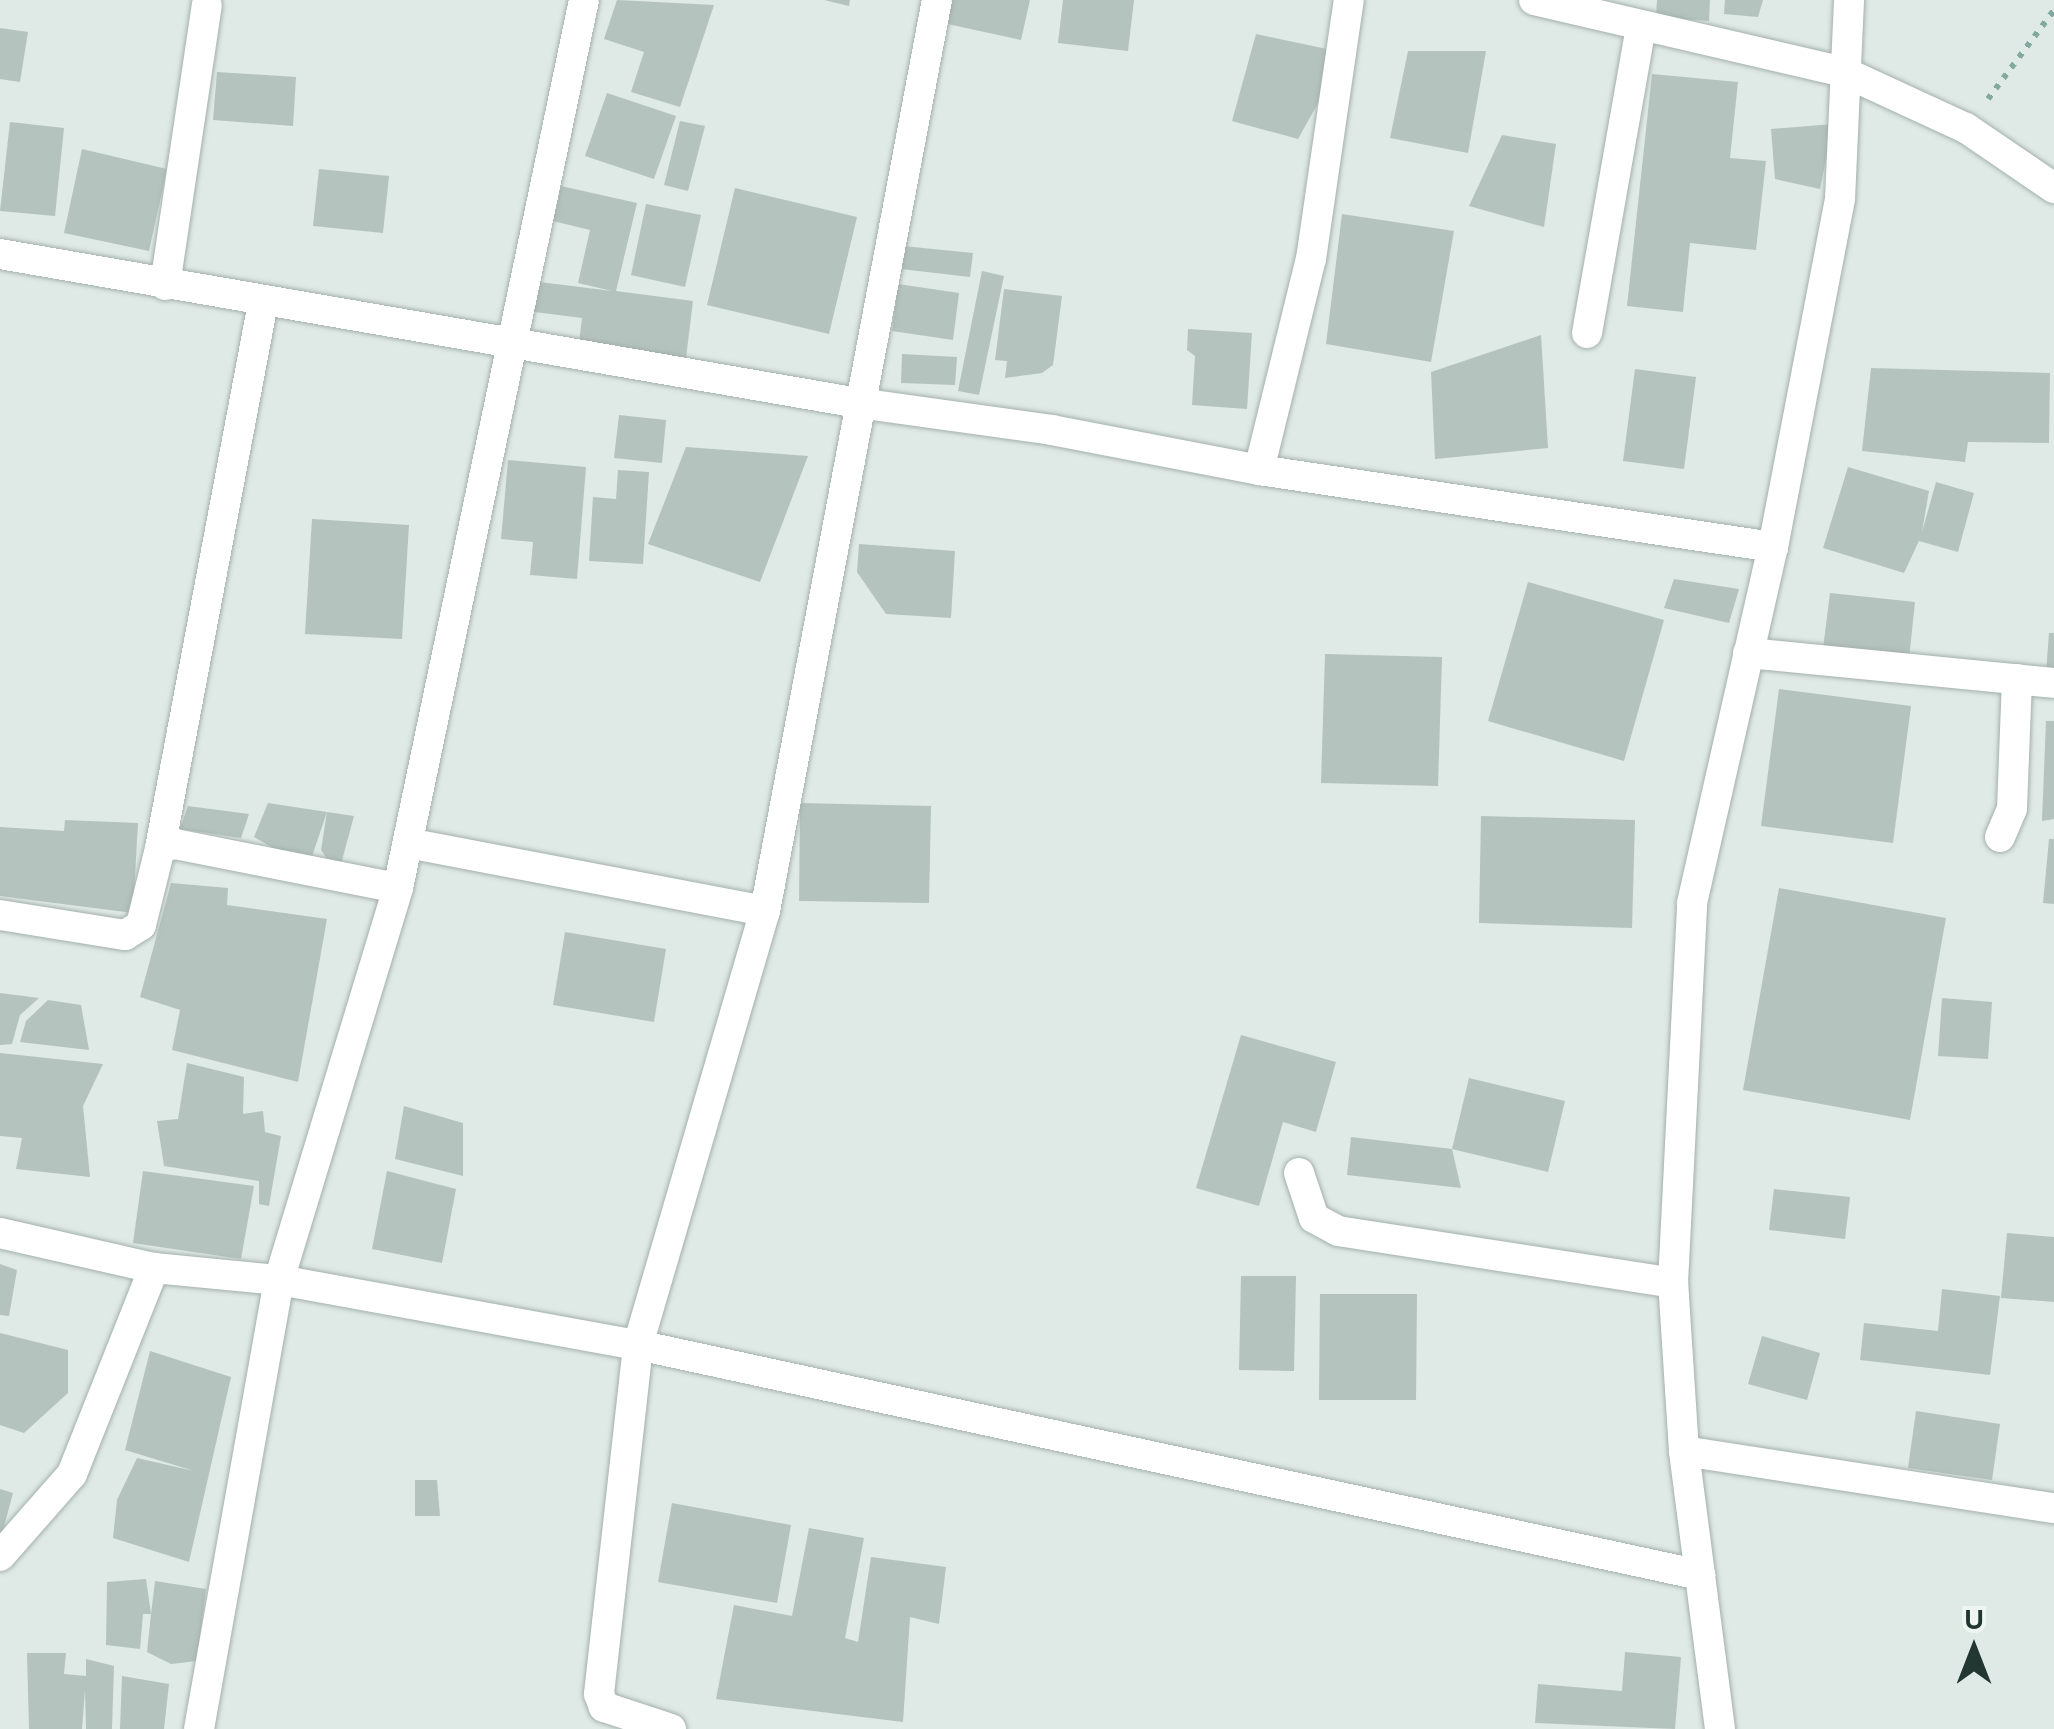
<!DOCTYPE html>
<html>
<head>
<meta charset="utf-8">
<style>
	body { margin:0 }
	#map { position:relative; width:2054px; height:1729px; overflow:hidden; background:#dfe9e5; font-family:Figtree,sans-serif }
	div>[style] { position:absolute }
	.building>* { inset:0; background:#b5c3be }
	.path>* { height:6px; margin-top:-3px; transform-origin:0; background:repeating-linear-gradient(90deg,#82a99f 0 5px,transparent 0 13px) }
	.roads { filter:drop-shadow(0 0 2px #a3b0ac) drop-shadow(0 0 2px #a3b0ac) }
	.minor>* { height:30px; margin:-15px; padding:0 15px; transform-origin:15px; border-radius:15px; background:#fff }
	span { translate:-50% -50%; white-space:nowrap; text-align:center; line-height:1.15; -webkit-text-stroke:8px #eff6f2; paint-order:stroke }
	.north { position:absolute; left:1924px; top:1599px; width:100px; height:100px; -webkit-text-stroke:8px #eff6f2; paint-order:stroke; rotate:0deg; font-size:28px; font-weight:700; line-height:40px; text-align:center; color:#223732 }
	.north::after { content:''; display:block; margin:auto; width:35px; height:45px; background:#223732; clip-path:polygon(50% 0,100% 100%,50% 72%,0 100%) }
</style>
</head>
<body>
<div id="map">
	<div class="building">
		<div style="clip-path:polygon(617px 0,714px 5px,680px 107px,631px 92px,644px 52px,604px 39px)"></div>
		<div style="clip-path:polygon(824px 0,850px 0,849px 6px)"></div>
		<div style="clip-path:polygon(943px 0,1030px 0,1021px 40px,938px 22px)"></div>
		<div style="clip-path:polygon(1063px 0,1134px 0,1128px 51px,1058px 43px)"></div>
		<div style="clip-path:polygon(1657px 0,1710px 0,1709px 21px,1656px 17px)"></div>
		<div style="clip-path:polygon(1725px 0,1763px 0,1758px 17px,1724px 14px)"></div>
		<div style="clip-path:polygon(0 28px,28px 32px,20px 82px,0 79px)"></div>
		<div style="clip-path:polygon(1256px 34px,1346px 53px,1298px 139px,1232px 121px)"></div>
		<div style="clip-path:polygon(1408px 51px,1486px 51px,1468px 153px,1390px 138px)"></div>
		<div style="clip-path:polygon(217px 72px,296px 77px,293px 126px,213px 120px)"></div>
		<div style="clip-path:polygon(1652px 74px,1738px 82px,1730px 158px,1766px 161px,1756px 250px,1690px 243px,1683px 312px,1627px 306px)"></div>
		<div style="clip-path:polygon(607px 93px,676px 116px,654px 179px,585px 156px)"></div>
		<div style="clip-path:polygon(680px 121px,705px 126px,688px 191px,664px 185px)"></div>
		<div style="clip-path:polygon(10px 122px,64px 128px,55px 216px,0 211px)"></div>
		<div style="clip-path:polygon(1833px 124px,1820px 189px,1775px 179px,1771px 129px)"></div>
		<div style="clip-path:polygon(1502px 135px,1556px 144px,1544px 227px,1469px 206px)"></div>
		<div style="clip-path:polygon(82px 149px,167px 169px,149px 251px,64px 233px)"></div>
		<div style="clip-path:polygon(319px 169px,389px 176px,383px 233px,313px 226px)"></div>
		<div style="clip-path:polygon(561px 186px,637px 203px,616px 291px,693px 301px,686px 358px,579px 343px,582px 318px,527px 311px,531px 281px,612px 291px,578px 283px,590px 230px,553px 221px)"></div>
		<div style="clip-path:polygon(735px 188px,857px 217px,829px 334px,707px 305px)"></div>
		<div style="clip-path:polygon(646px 204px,701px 215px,685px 287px,631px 275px)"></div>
		<div style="clip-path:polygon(1342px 214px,1454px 231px,1431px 362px,1326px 344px)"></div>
		<div style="clip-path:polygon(903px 246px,973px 253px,970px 277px,901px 269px)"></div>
		<div style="clip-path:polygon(982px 271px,1004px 276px,979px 395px,958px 391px)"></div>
		<div style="clip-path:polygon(898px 284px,959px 293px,953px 340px,892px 331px)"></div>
		<div style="clip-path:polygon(1004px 289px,1062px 296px,1053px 365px,1042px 373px,1005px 378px,1007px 361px,995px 360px)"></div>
		<div style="clip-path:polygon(1188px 329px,1252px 333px,1247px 409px,1192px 405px,1195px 356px,1187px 350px)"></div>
		<div style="clip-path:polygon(1541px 335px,1548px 448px,1435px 459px,1431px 372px)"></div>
		<div style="clip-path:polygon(902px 354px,957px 357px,955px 385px,901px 383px)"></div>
		<div style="clip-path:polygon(1871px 368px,2050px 373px,2049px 443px,1968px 442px,1965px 462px,1862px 451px)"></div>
		<div style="clip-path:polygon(1635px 369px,1696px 377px,1684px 469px,1623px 461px)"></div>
		<div style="clip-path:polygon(619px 415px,666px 420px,662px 463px,614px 458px)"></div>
		<div style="clip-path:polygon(686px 447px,808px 456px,760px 582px,648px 544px)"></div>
		<div style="clip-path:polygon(508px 460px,586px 467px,577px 579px,530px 575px,533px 542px,501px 539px)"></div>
		<div style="clip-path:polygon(1848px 467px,1929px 491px,1922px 532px,1936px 482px,1974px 493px,1958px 552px,1919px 541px,1904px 573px,1823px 548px)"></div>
		<div style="clip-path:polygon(618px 470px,649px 472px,643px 564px,589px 561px,593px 497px,616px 499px)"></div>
		<div style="clip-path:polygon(312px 519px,409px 525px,402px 639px,305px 634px)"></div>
		<div style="clip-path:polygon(859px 544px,955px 551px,951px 618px,886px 614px,857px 572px)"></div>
		<div style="clip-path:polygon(1674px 579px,1739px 589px,1729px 623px,1664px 608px)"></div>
		<div style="clip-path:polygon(1528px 582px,1664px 620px,1624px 761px,1488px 721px)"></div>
		<div style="clip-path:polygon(1830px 593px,1915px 602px,1909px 659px,1823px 649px)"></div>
		<div style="clip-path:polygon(2049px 633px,2054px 633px,2054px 674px,2046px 673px)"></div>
		<div style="clip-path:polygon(1325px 654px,1442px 657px,1438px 786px,1321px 783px)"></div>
		<div style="clip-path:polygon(1779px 689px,1911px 706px,1893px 843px,1761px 826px)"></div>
		<div style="clip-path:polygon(2046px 721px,2054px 721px,2054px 819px,2042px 821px)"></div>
		<div style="clip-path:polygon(268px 803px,327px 812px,308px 868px,254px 837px)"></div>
		<div style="clip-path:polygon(800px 803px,931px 806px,929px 903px,799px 901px)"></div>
		<div style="clip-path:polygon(188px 806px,249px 814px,241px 838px,180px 829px)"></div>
		<div style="clip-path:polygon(327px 812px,354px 816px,338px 875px,321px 850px)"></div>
		<div style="clip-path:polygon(1481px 816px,1635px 820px,1632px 928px,1479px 923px)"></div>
		<div style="clip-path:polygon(65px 820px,138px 823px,133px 913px,0 896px,0 827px,64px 831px)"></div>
		<div style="clip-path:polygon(2049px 839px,2054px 839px,2054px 904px,2043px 903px)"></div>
		<div style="clip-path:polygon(171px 883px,228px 888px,227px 905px,327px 919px,298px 1082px,172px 1050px,180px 1010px,140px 997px)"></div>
		<div style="clip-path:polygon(1779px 888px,1946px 918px,1910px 1120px,1743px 1090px)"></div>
		<div style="clip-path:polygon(565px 932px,666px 949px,654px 1022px,553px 1005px)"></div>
		<div style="clip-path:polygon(0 993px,39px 998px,20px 1015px,12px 1044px,0 1045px)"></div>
		<div style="clip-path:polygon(1942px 998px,1992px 1002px,1988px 1059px,1938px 1056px)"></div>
		<div style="clip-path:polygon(48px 1000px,81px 1005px,89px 1050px,20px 1042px,26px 1021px)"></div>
		<div style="clip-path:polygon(1241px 1035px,1336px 1062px,1316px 1132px,1283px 1122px,1259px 1206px,1196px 1188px)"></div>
		<div style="clip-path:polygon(0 1053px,103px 1064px,83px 1106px,90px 1177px,16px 1169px,22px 1138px,0 1136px)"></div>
		<div style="clip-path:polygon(187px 1063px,244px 1077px,243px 1114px,263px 1111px,265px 1132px,281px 1136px,269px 1206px,259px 1204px,259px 1181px,164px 1166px,157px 1121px,178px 1119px)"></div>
		<div style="clip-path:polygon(1469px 1078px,1565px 1101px,1548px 1172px,1452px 1149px)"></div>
		<div style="clip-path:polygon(404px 1106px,463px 1123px,463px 1176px,395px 1159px)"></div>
		<div style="clip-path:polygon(1351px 1137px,1452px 1149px,1461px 1188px,1347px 1175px)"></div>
		<div style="clip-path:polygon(143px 1171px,254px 1186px,241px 1259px,133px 1243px)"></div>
		<div style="clip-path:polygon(387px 1171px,456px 1189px,442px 1263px,372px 1249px)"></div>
		<div style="clip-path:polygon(1774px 1189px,1850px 1197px,1845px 1239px,1769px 1230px)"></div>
		<div style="clip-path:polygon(2007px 1233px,2054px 1237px,2054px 1302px,2001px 1298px)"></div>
		<div style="clip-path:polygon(0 1264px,17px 1270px,9px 1316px,0 1315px)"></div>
		<div style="clip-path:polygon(1241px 1276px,1296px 1276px,1294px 1371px,1239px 1370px)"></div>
		<div style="clip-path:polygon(1942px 1289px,2000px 1296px,1990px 1375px,1860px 1360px,1864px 1323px,1938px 1331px)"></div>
		<div style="clip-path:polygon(1320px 1294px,1417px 1294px,1416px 1400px,1319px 1400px)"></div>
		<div style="clip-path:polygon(0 1333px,68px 1350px,68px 1393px,24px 1433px,0 1425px)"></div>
		<div style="clip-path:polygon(1762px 1336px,1820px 1353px,1807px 1400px,1748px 1384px)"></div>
		<div style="clip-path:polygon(150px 1351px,231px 1377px,189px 1562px,113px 1538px,117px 1500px,137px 1458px,194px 1471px,125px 1450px)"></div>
		<div style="clip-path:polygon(1916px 1411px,2000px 1424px,1992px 1480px,1908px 1468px)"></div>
		<div style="clip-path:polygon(415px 1480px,437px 1480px,440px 1516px,415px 1516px)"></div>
		<div style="clip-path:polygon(0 1489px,13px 1493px,1px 1538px,0 1538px)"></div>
		<div style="clip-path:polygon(672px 1503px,791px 1525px,777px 1603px,658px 1582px)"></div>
		<div style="clip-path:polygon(809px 1528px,864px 1538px,845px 1638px,858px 1642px,871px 1557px,946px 1567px,939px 1624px,910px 1617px,903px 1722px,716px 1699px,734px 1605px,792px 1616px)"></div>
		<div style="clip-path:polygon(146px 1579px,151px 1614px,155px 1581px,206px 1589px,197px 1661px,171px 1664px,147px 1652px,151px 1614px,143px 1614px,140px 1649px,106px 1645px,107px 1582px)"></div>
		<div style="clip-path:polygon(1625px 1652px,1681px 1657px,1675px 1729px,1535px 1723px,1538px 1684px,1622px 1691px)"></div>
		<div style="clip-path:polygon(27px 1653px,66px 1653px,64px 1674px,86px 1676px,86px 1659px,114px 1666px,112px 1729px,86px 1729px,85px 1690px,82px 1729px,29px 1729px)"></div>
		<div style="clip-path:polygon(122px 1676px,169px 1684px,164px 1729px,120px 1729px)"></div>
	</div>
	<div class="path">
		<div style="left:1988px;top:99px;width:111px;rotate:-53.4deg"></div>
	</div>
	<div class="roads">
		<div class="minor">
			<div style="left:1534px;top:0;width:318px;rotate:13.1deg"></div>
			<div style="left:1844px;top:72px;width:134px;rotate:24.7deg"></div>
			<div style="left:1966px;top:128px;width:107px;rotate:34.3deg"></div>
			<div style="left:0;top:254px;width:871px;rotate:9.85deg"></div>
			<div style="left:858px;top:403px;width:196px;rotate:7.9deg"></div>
			<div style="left:1052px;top:430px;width:211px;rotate:10.9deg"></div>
			<div style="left:1259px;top:470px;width:520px;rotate:8.52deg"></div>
			<div style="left:165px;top:285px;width:283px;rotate:-81.5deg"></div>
			<div style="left:1587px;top:333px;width:311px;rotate:-80deg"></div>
			<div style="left:1259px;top:470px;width:217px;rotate:-76.2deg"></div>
			<div style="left:1311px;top:259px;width:262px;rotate:-81.7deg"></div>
			<div style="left:1748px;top:653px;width:307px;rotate:5.6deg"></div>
			<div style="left:2000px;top:837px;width:30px;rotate:-67deg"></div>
			<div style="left:2012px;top:809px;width:130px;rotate:-87.8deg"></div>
			<div style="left:408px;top:843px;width:363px;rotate:10.8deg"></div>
			<div style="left:160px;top:848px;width:555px;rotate:-79.3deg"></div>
			<div style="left:0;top:915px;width:127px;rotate:9.1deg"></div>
			<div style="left:125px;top:935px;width:19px;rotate:-32deg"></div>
			<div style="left:141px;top:925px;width:79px;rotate:-76.1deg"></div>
			<div style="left:160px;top:848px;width:16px;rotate:-15deg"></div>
			<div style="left:175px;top:844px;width:227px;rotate:11.2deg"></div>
			<div style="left:1299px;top:1173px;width:47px;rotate:71.6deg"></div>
			<div style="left:1314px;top:1218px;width:27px;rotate:28deg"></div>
			<div style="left:1338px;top:1231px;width:339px;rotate:8.8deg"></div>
			<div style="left:0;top:1233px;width:158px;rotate:12.8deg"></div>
			<div style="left:154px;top:1268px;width:126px;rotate:5.5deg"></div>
			<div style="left:279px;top:1280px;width:365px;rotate:10.3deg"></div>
			<div style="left:638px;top:1345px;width:1087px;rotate:12.22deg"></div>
			<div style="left:1684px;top:1451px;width:374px;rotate:8.8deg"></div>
			<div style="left:0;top:1556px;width:109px;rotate:-48.7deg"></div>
			<div style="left:72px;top:1474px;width:222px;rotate:-68.3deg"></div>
			<div style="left:199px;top:1729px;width:456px;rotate:-79.9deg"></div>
			<div style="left:279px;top:1280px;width:410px;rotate:-73.1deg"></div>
			<div style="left:398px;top:888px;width:907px;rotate:-78.17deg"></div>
			<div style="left:671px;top:1729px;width:71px;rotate:-161.8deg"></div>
			<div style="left:604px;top:1707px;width:14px;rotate:-111deg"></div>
			<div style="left:599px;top:1694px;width:351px;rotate:-83.6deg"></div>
			<div style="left:638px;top:1345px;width:452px;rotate:-73.7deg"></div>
			<div style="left:765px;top:911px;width:927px;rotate:-79.31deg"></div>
			<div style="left:1720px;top:1729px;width:280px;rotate:-97.4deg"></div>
			<div style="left:1684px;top:1451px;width:168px;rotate:-93.7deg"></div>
			<div style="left:1673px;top:1283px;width:380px;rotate:-87.1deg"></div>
			<div style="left:1692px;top:903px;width:365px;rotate:-77.2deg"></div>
			<div style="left:1773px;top:547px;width:354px;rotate:-79.1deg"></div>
			<div style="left:1840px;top:199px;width:199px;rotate:-87.4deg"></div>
		</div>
	</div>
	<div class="north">U</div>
</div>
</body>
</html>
